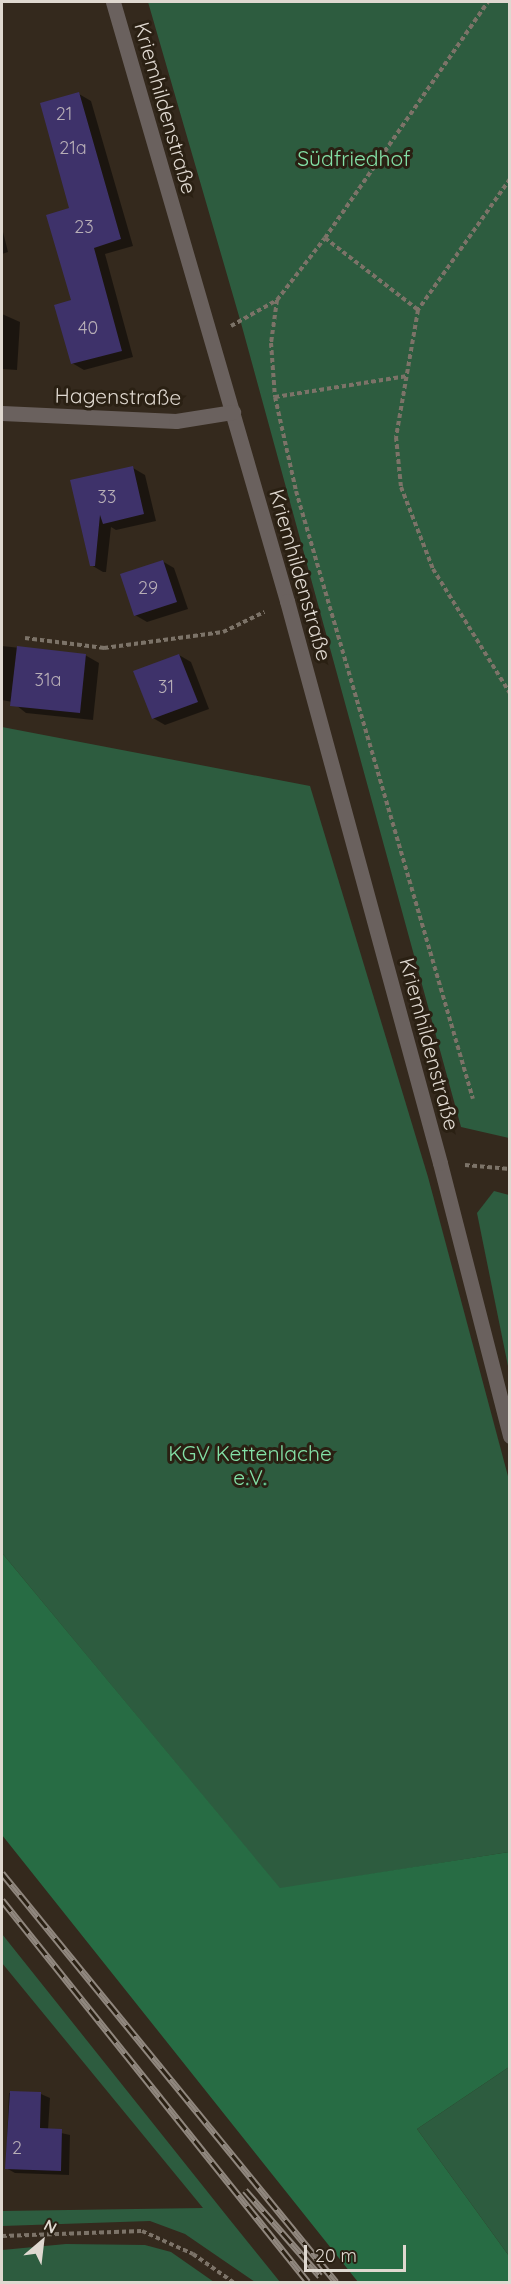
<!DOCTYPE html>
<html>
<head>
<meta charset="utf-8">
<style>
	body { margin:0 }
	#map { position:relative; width:511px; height:2284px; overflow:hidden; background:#34291d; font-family:Quicksand,sans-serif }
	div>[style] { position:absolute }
	.green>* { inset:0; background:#2d5c3f }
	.forest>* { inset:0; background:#276c44 }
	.shadow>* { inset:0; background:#0007 }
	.building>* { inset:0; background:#3e326a }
	.path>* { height:4px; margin-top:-2px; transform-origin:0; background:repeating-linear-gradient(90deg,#7c7368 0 4.5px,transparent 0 7.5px) }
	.service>* { height:15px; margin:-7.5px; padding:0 7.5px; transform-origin:7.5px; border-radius:7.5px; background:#6a615e }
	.minor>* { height:15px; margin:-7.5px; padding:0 7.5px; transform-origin:7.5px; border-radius:7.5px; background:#6a615e }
	.rail>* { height:7px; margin-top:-3.5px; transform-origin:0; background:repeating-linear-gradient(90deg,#2a2013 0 14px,#90877e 0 28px); box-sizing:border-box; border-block:2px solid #90877e }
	span { translate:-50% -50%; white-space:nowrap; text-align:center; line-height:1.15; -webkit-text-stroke:6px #2a2013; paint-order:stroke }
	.number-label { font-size:18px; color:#b7aeb6 }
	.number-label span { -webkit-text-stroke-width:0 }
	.street-label { font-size:21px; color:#dfd8d0 }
	.park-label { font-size:21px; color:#84e2a7 }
	.frame { position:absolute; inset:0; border:3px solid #dfd8d0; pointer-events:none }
	.north { position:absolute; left:12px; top:2212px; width:60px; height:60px; -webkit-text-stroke:4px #2a2013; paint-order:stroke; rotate:28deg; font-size:16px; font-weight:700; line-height:24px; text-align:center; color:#dfd8d0 }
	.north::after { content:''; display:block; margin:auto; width:21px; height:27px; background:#dfd8d0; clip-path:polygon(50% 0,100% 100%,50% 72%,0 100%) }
	.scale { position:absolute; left:304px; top:2245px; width:102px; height:27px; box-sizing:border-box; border:3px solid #dfd8d0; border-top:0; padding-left:8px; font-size:18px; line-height:21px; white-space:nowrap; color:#dfd8d0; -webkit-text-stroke:4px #2a2013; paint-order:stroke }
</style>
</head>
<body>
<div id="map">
	<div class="green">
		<div style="clip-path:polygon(148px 2px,509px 2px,509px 1138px,461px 1127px,241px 323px)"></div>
		<div style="clip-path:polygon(2px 727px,310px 786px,428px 1177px,509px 1480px,509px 1852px,280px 1889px,2px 1553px)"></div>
		<div style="clip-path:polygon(494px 1191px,509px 1195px,509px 1371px,477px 1213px)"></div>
		<div style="clip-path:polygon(2px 1934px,230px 2220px,280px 2282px,255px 2282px,185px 2234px,150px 2221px,2px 2226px,2px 2211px,203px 2208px,2px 1963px)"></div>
		<div style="clip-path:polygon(509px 2067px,509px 2256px,417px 2129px)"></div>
		<div style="clip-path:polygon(66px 2244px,145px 2245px,171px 2252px,214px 2282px,2px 2282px,2px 2250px)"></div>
	</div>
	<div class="forest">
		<div style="clip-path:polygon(2px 1553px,280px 1888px,509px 1852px,509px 2067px,417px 2129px,509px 2256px,509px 2282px,358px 2282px,2px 1835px)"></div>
	</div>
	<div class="shadow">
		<div style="clip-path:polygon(79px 94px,91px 101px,133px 246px,105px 254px,133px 357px,84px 370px,72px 363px,70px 209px)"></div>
		<div style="clip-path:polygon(2px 228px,8px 252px,2px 254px)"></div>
		<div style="clip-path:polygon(2px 314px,20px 322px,17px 370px,2px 369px)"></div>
		<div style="clip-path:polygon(133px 468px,145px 475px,156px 521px,116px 530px,111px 527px,106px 572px,103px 572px,91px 565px,72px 481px)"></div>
		<div style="clip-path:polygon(162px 561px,174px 568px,188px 609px,147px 622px,135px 615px)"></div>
		<div style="clip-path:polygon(2px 646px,85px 655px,99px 663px,93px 720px,26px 713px,12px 702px,2px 700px)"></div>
		<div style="clip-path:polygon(179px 655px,191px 662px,209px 709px,165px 725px,153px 718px)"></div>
		<div style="clip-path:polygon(9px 2093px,41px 2094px,50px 2098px,48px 2130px,70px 2135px,69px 2175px,15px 2173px,6px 2168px)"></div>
	</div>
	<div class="building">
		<div style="clip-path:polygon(79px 92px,121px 239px,94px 248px,122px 351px,71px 364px,54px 305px,71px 300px,46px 215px,69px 208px,40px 103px)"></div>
		<div style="clip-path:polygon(133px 466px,144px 514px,103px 524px,100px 515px,95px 566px,90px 566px,70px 480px)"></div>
		<div style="clip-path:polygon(163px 560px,177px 602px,134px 616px,120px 574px)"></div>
		<div style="clip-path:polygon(17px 646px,86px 654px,80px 713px,10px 706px)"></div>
		<div style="clip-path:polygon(179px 654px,198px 702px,152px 719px,133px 671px)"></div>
		<div style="clip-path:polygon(10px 2091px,41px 2092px,40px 2128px,62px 2129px,61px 2171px,5px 2169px)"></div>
	</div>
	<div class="path">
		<div style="left:510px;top:179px;width:160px;rotate:125.1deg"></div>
		<div style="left:418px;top:310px;width:129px;rotate:99.8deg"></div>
		<div style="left:396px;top:437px;width:50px;rotate:84.3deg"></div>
		<div style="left:401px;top:487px;width:88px;rotate:68.7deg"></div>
		<div style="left:433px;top:569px;width:146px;rotate:58.2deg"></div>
		<div style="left:325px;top:238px;width:287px;rotate:-55.4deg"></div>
		<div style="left:277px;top:300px;width:78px;rotate:-52.3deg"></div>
		<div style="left:325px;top:238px;width:118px;rotate:37.7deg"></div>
		<div style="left:231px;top:326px;width:53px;rotate:-29.5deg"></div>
		<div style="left:277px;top:300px;width:43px;rotate:97.9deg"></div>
		<div style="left:271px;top:343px;width:54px;rotate:85.8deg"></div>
		<div style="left:275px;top:397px;width:134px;rotate:-9deg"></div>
		<div style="left:275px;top:397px;width:96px;rotate:77.4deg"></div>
		<div style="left:296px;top:491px;width:633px;rotate:73.77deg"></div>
		<div style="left:25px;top:638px;width:80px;rotate:7.2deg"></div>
		<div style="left:104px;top:648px;width:120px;rotate:-7.7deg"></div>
		<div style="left:223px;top:632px;width:46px;rotate:-26deg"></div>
		<div style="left:465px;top:1165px;width:45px;rotate:5.1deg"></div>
		<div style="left:2px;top:2236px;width:140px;rotate:-2deg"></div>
		<div style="left:142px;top:2231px;width:56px;rotate:24.3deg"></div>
		<div style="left:193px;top:2254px;width:49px;rotate:35deg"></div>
	</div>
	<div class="service">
		<div style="left:440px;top:1163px;width:282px;rotate:75.6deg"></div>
	</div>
	<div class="minor">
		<div style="left:113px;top:2px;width:624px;rotate:73.8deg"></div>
		<div style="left:287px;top:601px;width:582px;rotate:74.77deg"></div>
		<div style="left:2px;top:413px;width:174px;rotate:2.6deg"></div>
		<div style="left:176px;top:421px;width:58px;rotate:-9deg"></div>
	</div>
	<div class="rail">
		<div style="left:2px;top:1873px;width:528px;rotate:50.76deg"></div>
		<div style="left:2px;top:1900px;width:489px;rotate:51.3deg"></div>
		<div style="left:245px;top:2190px;width:114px;rotate:48.9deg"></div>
	</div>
	<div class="number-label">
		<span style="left:64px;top:114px">21</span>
		<span style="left:73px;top:148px">21a</span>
		<span style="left:84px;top:227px">23</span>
		<span style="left:88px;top:328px">40</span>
		<span style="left:107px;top:497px">33</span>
		<span style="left:148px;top:588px">29</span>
		<span style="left:48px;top:680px">31a</span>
		<span style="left:166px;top:687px">31</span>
		<span style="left:17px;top:2148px">2</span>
	</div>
	<div class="street-label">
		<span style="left:166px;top:108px;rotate:74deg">Kriemhildenstraße</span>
		<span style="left:118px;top:396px;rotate:1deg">Hagenstraße</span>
		<span style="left:301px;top:575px;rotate:74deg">Kriemhildenstraße</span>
		<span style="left:430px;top:1044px;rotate:75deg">Kriemhildenstraße</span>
	</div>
	<div class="park-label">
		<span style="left:354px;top:158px">Südfriedhof</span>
		<span style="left:250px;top:1465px">KGV Kettenlache<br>e.V.</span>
	</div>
	<div class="frame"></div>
	<div class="north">N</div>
	<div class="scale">20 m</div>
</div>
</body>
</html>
